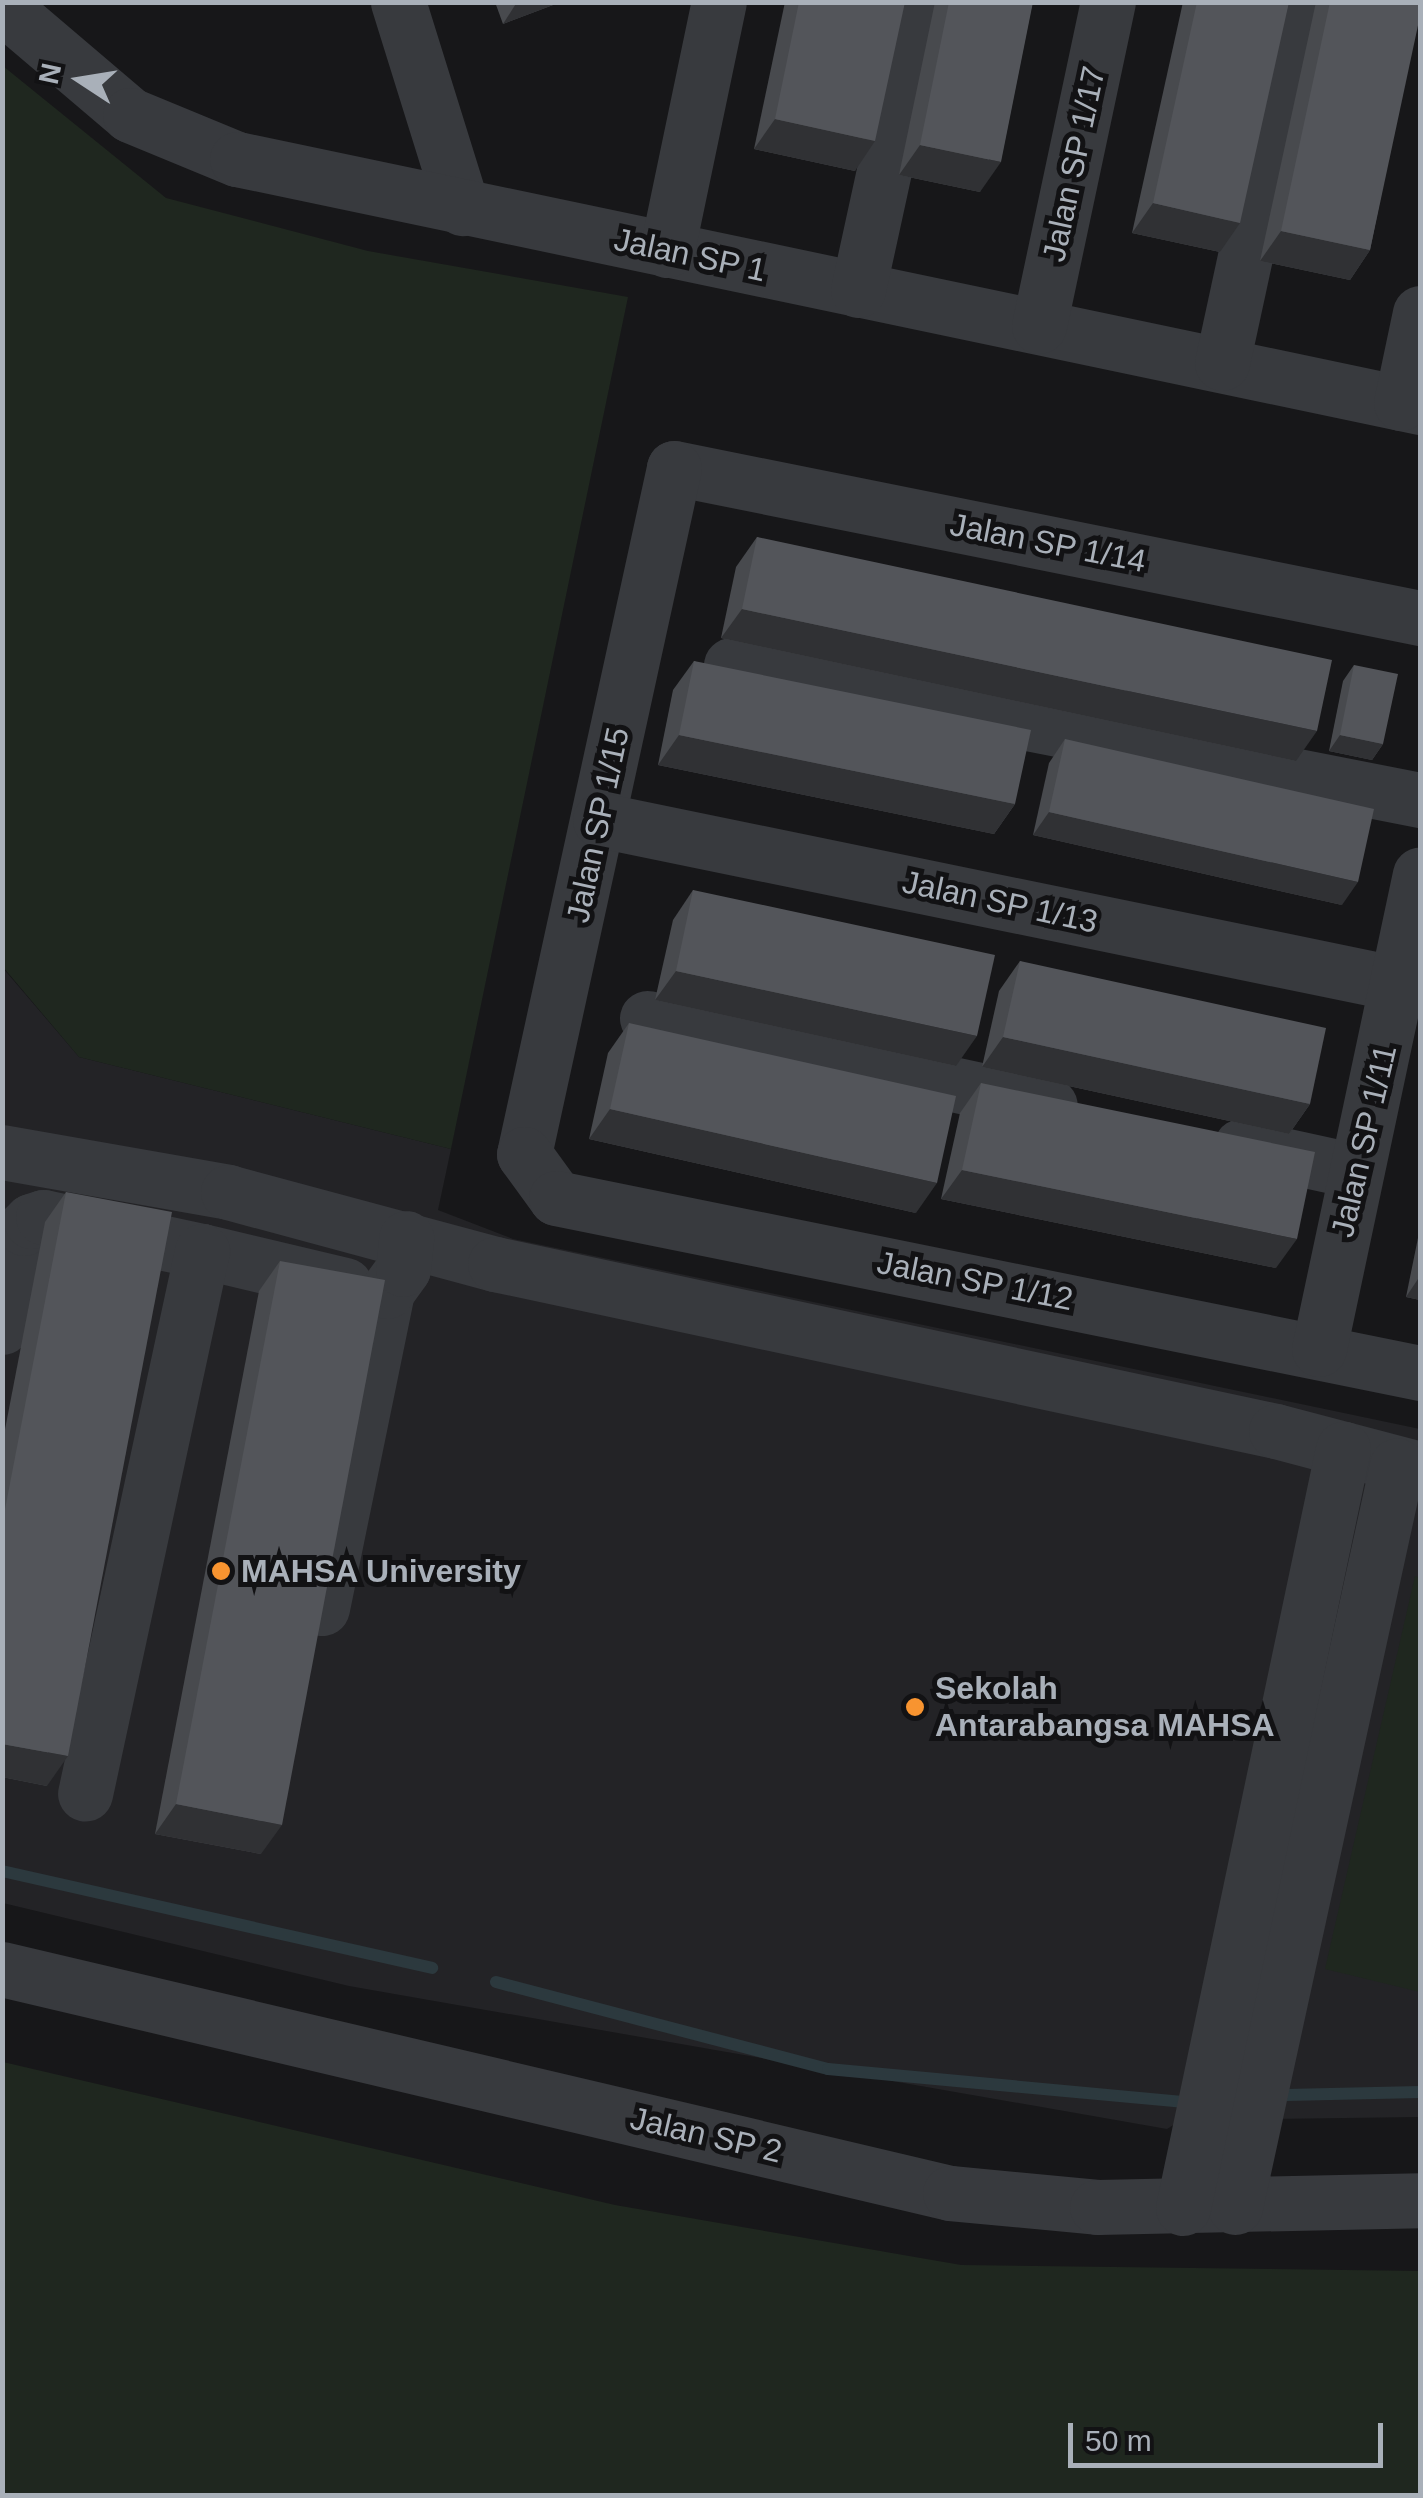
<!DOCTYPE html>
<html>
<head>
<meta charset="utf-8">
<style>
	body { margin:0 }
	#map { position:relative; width:1423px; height:2498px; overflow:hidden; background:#171719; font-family:Arial,sans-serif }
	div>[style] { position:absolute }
	.built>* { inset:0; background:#232326 }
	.green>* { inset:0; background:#1f271f }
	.stream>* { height:12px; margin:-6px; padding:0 6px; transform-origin:6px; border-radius:6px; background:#2c393e }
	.minor>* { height:55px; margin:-27.5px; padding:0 27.5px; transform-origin:27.5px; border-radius:27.5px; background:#383a3e }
	.wall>* { inset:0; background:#484a4e }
	.shaded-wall>* { inset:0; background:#303134 }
	.building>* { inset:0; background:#53555a }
	.dots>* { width:28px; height:28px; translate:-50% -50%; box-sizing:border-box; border:5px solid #121214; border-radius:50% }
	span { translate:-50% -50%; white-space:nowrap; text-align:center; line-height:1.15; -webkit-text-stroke:10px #121214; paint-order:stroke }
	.street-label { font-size:32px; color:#a9b0b9 }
	.poi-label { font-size:32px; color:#a9b0b9; font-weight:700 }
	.left { translate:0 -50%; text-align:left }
	.frame { position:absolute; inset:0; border:5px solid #a9b0b9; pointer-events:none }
	.north { position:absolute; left:30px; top:30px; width:100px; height:100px; -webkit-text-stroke:8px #121214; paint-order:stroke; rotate:282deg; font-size:28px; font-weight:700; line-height:40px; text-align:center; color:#a9b0b9 }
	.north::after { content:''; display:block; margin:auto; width:35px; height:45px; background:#a9b0b9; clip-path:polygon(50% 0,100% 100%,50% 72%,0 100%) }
	.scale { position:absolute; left:1068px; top:2423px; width:315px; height:45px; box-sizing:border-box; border:5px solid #a9b0b9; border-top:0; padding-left:12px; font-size:30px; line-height:35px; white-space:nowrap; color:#a9b0b9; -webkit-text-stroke:8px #121214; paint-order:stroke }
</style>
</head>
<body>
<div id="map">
	<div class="built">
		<div style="clip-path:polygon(2px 967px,79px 1057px,451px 1149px,438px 1210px,513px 1239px,1420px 1429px,1420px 2117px,1269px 2119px,1202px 2107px,1167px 2129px,349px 1986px,3px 1903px)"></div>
	</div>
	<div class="green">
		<div style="clip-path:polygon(3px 66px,166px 198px,368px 251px,628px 297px,451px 1149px,79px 1057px,3px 967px)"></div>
		<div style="clip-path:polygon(1415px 1576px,1420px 1578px,1420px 1992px,1325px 1969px)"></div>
		<div style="clip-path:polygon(3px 2062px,615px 2205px,961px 2265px,1420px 2271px,1420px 2495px,3px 2495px)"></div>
	</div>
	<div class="stream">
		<div style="left:2px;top:1871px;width:441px;rotate:12.7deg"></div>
		<div style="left:496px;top:1982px;width:343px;rotate:14.7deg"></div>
		<div style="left:828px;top:2069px;width:356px;rotate:5.3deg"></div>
		<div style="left:1286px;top:2095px;width:134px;rotate:-1.3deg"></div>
	</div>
	<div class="minor">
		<div style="left:398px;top:2px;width:216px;rotate:72.7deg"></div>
		<div style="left:2px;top:6px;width:168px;rotate:40.4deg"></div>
		<div style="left:130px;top:115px;width:116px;rotate:22.4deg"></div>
		<div style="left:237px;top:159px;width:1209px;rotate:11.84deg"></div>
		<div style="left:667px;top:250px;width:253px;rotate:-78.2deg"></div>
		<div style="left:858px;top:290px;width:295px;rotate:-77.7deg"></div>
		<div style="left:1039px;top:326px;width:331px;rotate:-78deg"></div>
		<div style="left:1222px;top:363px;width:369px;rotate:-77.8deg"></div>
		<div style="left:1401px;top:403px;width:92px;rotate:-78.1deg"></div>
		<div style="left:1420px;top:618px;width:761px;rotate:-168.63deg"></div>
		<div style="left:674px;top:468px;width:702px;rotate:102.33deg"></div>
		<div style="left:524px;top:1154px;width:54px;rotate:54deg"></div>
		<div style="left:556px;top:1198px;width:882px;rotate:11.45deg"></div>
		<div style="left:731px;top:665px;width:702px;rotate:11.09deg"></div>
		<div style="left:600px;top:820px;width:816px;rotate:11.6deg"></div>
		<div style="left:647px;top:1018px;width:412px;rotate:12.2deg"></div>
		<div style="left:1241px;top:1146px;width:118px;rotate:12.3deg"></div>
		<div style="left:2px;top:1152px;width:230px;rotate:10deg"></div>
		<div style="left:228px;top:1192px;width:277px;rotate:15.1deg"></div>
		<div style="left:495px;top:1264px;width:799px;rotate:12.07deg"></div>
		<div style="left:1276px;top:1431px;width:149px;rotate:14.8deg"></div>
		<div style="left:202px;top:1251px;width:147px;rotate:13.4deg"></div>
		<div style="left:2px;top:1327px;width:101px;rotate:-77.5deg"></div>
		<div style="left:24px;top:1228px;width:10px;rotate:-45deg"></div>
		<div style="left:31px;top:1221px;width:13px;rotate:-18deg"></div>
		<div style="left:43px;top:1217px;width:163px;rotate:12.1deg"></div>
		<div style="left:202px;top:1251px;width:555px;rotate:102.16deg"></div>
		<div style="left:1319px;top:1349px;width:485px;rotate:-78deg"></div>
		<div style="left:322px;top:1608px;width:324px;rotate:-78.4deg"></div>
		<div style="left:387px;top:1291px;width:27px;rotate:-54deg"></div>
		<div style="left:403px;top:1269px;width:31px;rotate:-84deg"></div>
		<div style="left:2px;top:1969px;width:974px;rotate:13.29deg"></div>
		<div style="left:950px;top:2193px;width:148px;rotate:5.4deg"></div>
		<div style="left:1097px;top:2207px;width:323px;rotate:-1.2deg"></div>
		<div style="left:1235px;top:2207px;width:759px;rotate:-77.68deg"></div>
		<div style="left:1183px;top:2208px;width:776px;rotate:-78.1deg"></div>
	</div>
	<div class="wall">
		<div style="clip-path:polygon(495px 2px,561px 2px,503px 24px)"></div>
		<div style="clip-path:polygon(785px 2px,905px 2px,855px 171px,754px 149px)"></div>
		<div style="clip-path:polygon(935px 2px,1033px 2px,980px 192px,899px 175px)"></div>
		<div style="clip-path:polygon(1183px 2px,1289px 2px,1220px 252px,1132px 233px)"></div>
		<div style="clip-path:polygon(1316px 2px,1420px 2px,1370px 250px,1350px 280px,1260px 261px)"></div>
		<div style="clip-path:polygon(757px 537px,1296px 761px,721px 638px,736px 567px)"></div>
		<div style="clip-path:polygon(694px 661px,1015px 804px,994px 834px,658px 765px,673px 690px)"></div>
		<div style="clip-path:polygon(1354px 665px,1383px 744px,1372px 760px,1329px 751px,1343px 681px)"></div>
		<div style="clip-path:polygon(1065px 739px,1342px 905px,1033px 835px,1049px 763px)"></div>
		<div style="clip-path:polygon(693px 890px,956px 1066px,655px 1000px,673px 920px)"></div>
		<div style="clip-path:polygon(1020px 961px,1310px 1104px,1289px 1134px,982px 1067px,999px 991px)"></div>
		<div style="clip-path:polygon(629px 1023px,916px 1213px,589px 1139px,608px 1053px)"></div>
		<div style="clip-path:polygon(981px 1083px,1276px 1268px,941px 1199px,960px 1113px)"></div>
		<div style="clip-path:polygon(66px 1192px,47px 1786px,2px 1777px,2px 1445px,45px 1222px)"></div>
		<div style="clip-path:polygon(1420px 1228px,1420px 1300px,1406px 1297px)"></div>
		<div style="clip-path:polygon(280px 1261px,261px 1854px,155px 1834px,259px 1291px)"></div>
	</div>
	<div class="shaded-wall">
		<div style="clip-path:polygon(517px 2px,561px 2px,503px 24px)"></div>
		<div style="clip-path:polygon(775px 119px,875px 141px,855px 171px,754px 149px)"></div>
		<div style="clip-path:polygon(920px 145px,1001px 162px,980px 192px,899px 175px)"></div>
		<div style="clip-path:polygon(1153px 203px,1240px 223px,1220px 252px,1132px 233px)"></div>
		<div style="clip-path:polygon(1281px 231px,1370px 250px,1350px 280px,1260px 261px)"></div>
		<div style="clip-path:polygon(742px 609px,1317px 731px,1296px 761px,721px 638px)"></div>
		<div style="clip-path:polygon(679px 735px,1015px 804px,994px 834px,658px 765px)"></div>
		<div style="clip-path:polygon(1340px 735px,1383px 744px,1372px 760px,1329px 751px)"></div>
		<div style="clip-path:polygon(1049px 812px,1358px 882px,1342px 905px,1033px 835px)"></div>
		<div style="clip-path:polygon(676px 971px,977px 1036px,956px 1066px,655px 1000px)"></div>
		<div style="clip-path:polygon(1003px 1037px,1310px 1104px,1289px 1134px,982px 1067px)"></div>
		<div style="clip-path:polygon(610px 1109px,937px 1183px,916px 1213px,589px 1139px)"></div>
		<div style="clip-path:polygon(962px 1170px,1297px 1239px,1276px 1268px,941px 1199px)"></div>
		<div style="clip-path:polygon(1420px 1276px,1420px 1300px,1406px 1297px)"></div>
		<div style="clip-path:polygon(2px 1744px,68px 1756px,47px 1786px,2px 1777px)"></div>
		<div style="clip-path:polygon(176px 1804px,282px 1825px,261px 1854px,155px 1834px)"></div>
	</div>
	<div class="building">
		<div style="clip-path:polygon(799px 2px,905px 2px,875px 141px,775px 119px)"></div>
		<div style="clip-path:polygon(949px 2px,1033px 2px,1001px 162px,920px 145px)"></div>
		<div style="clip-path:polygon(1197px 2px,1289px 2px,1240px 223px,1153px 203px)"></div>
		<div style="clip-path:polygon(1330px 2px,1420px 2px,1420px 16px,1370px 250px,1281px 231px)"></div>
		<div style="clip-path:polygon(757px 537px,1332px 660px,1317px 731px,742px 609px)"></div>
		<div style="clip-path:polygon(694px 661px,1031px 730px,1015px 804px,679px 735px)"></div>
		<div style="clip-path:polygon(1354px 665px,1398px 674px,1383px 744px,1340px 735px)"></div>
		<div style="clip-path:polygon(1065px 739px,1374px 809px,1358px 882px,1049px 812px)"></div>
		<div style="clip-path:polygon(693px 890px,995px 955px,977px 1036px,676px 971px)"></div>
		<div style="clip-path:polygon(1020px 961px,1326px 1028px,1310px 1104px,1003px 1037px)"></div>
		<div style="clip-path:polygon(629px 1023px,956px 1096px,937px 1183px,610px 1109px)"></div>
		<div style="clip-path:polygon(981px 1083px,1315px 1152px,1297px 1239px,962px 1170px)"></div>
		<div style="clip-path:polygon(66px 1192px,172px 1212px,68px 1756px,2px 1744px,2px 1525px)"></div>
		<div style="clip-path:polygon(280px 1261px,385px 1280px,282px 1825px,176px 1804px)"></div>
	</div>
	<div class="dots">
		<div style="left:221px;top:1571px;background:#f89430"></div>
		<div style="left:915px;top:1707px;background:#f89430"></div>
	</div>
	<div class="street-label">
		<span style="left:1074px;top:164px;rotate:-78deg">Jalan SP 1/17</span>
		<span style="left:690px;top:255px;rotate:12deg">Jalan SP 1</span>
		<span style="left:1048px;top:543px;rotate:11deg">Jalan SP 1/14</span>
		<span style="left:598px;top:825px;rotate:-78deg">Jalan SP 1/15</span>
		<span style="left:1000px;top:902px;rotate:12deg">Jalan SP 1/13</span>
		<span style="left:1364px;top:1141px;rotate:-77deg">Jalan SP 1/11</span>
		<span style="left:975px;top:1281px;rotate:11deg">Jalan SP 1/12</span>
		<span style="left:706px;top:2135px;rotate:13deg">Jalan SP 2</span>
	</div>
	<div class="poi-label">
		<span class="left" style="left:241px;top:1571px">MAHSA University</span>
		<span class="left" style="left:935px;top:1707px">Sekolah<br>Antarabangsa MAHSA</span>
	</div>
	<div class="frame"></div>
	<div class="north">N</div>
	<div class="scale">50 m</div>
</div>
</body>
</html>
